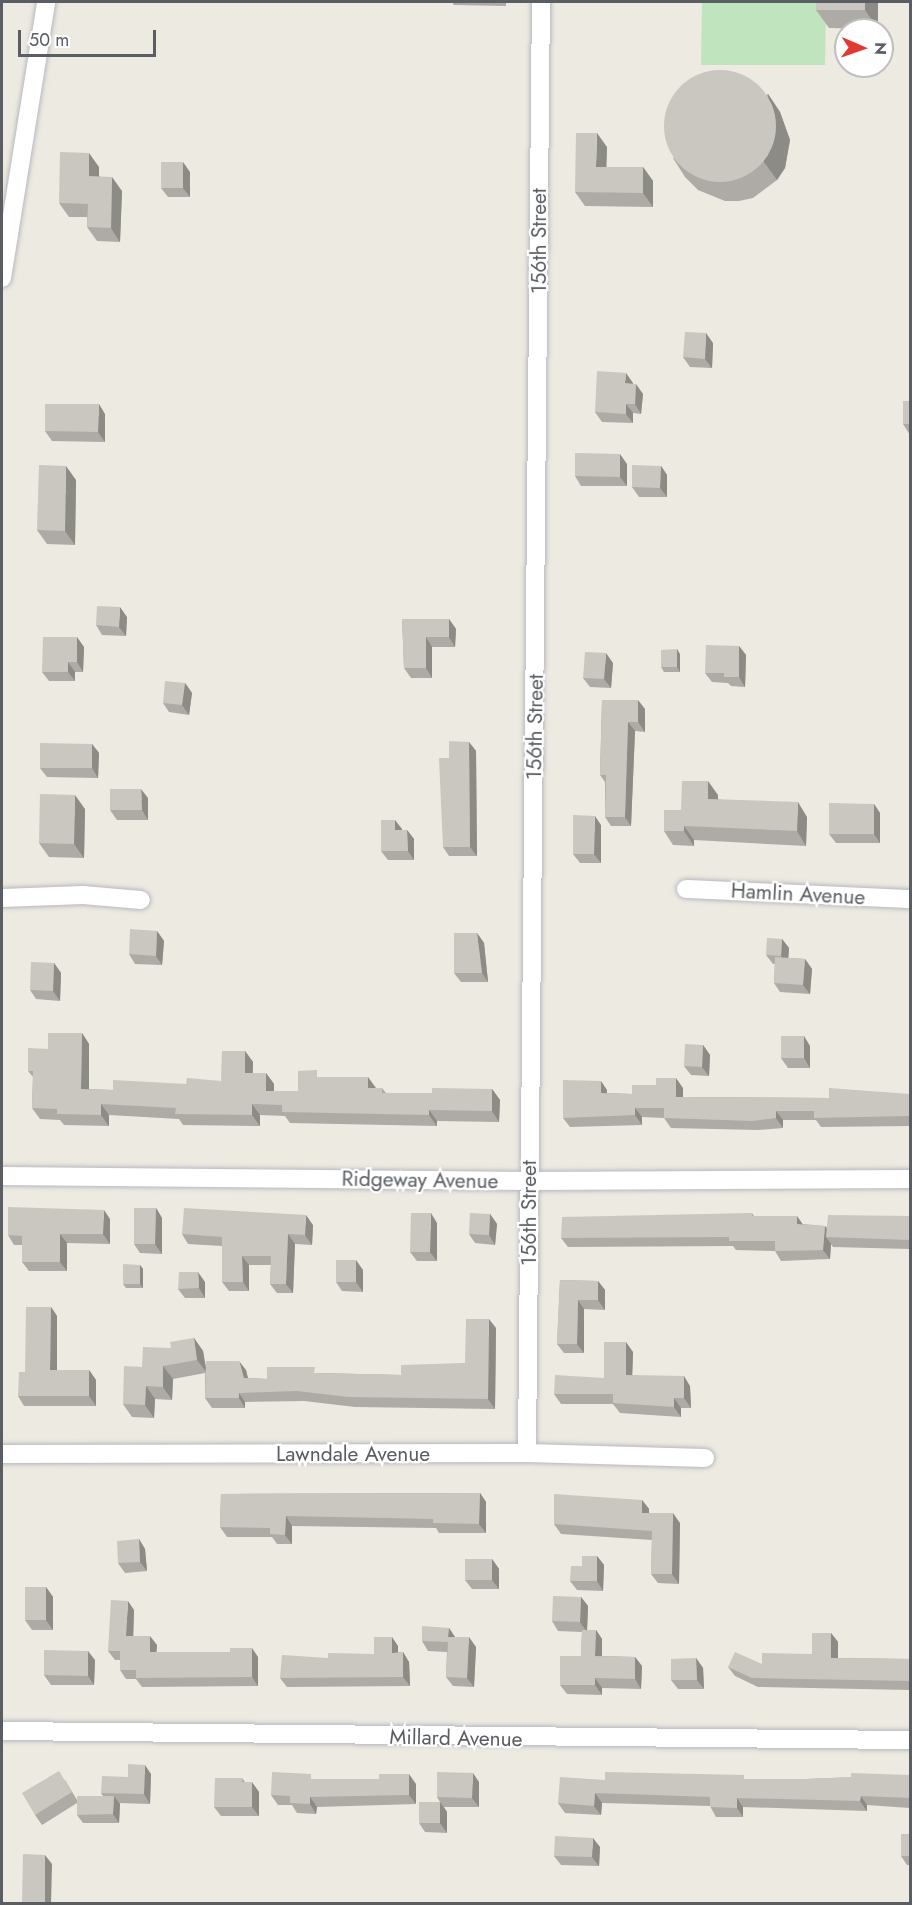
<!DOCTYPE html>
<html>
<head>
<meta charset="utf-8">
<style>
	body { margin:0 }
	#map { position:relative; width:912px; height:1905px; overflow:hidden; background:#edeae1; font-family:Jost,sans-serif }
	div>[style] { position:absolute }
	.green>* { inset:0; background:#bfe4be }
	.roads { filter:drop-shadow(0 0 2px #b7b9be) drop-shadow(0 0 2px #b7b9be) }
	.minor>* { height:18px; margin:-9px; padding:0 9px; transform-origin:9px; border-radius:9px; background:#fff }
	.wall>* { inset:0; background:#aeaaa5 }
	.shaded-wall>* { inset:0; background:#8d8b86 }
	.building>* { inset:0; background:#cac6c0 }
	.round { border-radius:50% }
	span { translate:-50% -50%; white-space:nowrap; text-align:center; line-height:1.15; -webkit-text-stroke:4.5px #fff; paint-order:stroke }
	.street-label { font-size:21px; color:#5a5e62 }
	.frame { position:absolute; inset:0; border:3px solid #5a5e62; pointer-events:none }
	.north { position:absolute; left:834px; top:18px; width:60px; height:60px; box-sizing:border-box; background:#fff; border:2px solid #bdbfc0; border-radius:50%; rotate:92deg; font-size:16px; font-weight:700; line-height:24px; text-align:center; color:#5a5e62 }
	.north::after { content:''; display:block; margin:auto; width:21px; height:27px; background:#e6372e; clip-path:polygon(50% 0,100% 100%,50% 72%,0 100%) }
	.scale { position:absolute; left:18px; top:30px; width:138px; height:27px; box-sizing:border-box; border:3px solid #5a5e62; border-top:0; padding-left:8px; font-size:18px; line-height:21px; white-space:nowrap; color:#5a5e62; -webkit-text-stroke:4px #fff; paint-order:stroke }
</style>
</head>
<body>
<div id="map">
	<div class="green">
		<div style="clip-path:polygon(702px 2px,826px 2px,825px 65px,701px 65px)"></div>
	</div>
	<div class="roads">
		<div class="minor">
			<div style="left:2px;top:278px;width:279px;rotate:-80.9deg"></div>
			<div style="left:686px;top:889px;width:224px;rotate:2.6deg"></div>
			<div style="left:2px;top:898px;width:81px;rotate:-2.1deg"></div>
			<div style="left:83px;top:895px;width:58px;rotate:4.9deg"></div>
			<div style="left:2px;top:1176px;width:527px;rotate:0.54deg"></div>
			<div style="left:529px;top:1181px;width:381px;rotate:-0.3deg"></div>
			<div style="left:527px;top:1453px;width:1451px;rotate:-89.45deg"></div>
			<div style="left:2px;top:1454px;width:525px;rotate:-0.11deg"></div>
			<div style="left:527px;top:1453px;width:178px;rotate:1.6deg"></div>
			<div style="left:2px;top:1731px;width:908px;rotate:0.57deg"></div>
		</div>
	</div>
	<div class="wall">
		<div style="clip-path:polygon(452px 2px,506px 2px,506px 6px,454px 5px)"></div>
		<div style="clip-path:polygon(816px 2px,878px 2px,878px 29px,829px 28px,816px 10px)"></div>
		<div style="clip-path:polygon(768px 94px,780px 112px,790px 140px,785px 168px,777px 180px,753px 198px,739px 201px,725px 201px,698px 190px,685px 177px,673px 158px)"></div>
		<div style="clip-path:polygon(607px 147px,606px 167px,643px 167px,653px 181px,653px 207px,585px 206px,575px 192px)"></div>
		<div style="clip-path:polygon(99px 167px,99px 176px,122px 191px,120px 242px,97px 241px,87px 227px,87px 217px,69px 217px,59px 203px)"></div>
		<div style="clip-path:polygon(190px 172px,190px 197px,168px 197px,161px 188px)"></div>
		<div style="clip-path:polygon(713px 343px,712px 368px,690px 367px,683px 357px)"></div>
		<div style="clip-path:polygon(633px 383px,633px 384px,643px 394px,641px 414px,633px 413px,633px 423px,602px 422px,595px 412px)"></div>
		<div style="clip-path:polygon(910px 401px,910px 435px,903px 424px)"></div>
		<div style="clip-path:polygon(105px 414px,105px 442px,52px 441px,45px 431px)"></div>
		<div style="clip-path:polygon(627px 464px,627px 486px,581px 486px,575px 476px)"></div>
		<div style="clip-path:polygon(661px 466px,667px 475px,667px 497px,639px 497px,632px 487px)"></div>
		<div style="clip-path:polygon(76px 480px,75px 545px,47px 544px,37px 530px)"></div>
		<div style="clip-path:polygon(127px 617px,126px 636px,102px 635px,96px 625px)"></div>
		<div style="clip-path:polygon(402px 619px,449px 619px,456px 629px,455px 647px,432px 647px,432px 678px,411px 678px,404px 668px)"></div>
		<div style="clip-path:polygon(739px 646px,746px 655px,745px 687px,731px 686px,728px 683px,712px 682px,705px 673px)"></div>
		<div style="clip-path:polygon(84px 647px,83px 672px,75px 672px,75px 681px,49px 681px,42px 672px)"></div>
		<div style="clip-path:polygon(680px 654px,680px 672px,664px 672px,661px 667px)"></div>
		<div style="clip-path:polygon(613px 663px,611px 688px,590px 687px,583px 678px)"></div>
		<div style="clip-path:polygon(185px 683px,192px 693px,189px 715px,169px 712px,163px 703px)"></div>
		<div style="clip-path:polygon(602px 700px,645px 709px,645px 732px,635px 731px,631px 826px,611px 826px,605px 817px,605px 782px,600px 775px)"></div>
		<div style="clip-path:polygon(469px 742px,476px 751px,477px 856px,449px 856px,443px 847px)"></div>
		<div style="clip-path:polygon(92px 744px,99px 753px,98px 778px,47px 777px,40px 768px)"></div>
		<div style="clip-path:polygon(718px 795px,718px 799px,807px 817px,806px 846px,694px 840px,694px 846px,673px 845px,664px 831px)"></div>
		<div style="clip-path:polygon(148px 798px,148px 820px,117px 820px,110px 810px)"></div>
		<div style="clip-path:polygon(874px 804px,880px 813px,880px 843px,836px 843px,829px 834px)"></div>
		<div style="clip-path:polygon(85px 809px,84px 858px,49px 857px,39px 843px)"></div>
		<div style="clip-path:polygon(395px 820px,402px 830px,407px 830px,414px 839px,414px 860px,388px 860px,381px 851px)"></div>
		<div style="clip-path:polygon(601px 825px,601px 863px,580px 863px,573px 854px)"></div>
		<div style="clip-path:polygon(157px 931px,164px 941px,162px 965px,135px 964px,129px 954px)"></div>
		<div style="clip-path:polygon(477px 933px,484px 943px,488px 982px,461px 982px,454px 973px)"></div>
		<div style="clip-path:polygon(782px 939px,789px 948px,788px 958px,805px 959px,812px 969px,810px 994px,780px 992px,774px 983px,775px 964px,773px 964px,766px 955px)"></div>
		<div style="clip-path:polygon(54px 963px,61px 973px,60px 1001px,36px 999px,30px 990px)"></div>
		<div style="clip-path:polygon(82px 1033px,89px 1044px,89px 1089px,113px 1090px,186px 1084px,221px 1081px,245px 1051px,253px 1062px,253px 1073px,266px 1073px,274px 1084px,274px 1091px,298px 1091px,321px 1077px,375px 1088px,382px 1088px,386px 1093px,432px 1093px,492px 1089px,500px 1100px,499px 1122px,437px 1121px,437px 1126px,290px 1123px,285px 1116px,260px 1115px,260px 1126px,183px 1125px,179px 1119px,109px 1115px,109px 1126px,64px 1125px,60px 1120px,40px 1119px,32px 1108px,33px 1077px,28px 1071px,48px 1049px)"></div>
		<div style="clip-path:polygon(703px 1045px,710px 1055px,709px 1076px,691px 1075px,684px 1066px)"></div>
		<div style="clip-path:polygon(810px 1046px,810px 1068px,788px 1068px,781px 1058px)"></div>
		<div style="clip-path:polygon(683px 1088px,683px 1097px,829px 1098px,910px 1094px,910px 1126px,821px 1127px,816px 1120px,783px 1120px,783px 1128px,758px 1130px,671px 1128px,664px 1118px,642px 1117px,642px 1125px,570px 1127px,563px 1118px,607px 1090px,607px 1093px,632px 1094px)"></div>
		<div style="clip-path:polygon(156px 1208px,162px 1218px,162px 1254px,140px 1253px,134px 1244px)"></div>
		<div style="clip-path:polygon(752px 1213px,754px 1216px,802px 1224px,825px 1226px,827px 1228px,910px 1216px,910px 1249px,833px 1247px,831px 1244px,830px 1259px,781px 1261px,775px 1251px,736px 1250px,733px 1246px,568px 1247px,561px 1238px)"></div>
		<div style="clip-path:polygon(490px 1214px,497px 1224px,495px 1245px,475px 1243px,469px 1234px)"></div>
		<div style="clip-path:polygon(110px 1219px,110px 1244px,67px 1243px,67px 1271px,29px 1271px,22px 1262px,22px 1245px,14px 1245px,8px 1235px)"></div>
		<div style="clip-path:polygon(437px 1223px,437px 1261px,417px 1261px,410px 1252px)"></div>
		<div style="clip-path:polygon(313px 1225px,312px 1245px,295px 1244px,293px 1293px,277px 1293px,270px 1284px,271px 1265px,249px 1265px,249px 1291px,229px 1291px,222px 1282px,222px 1246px,188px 1244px,182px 1234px)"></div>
		<div style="clip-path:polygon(140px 1265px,143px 1269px,143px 1288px,126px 1288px,123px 1284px)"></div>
		<div style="clip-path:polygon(363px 1270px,363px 1292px,342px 1291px,336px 1282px)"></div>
		<div style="clip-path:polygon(560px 1280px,598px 1281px,605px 1290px,605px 1310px,584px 1309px,584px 1353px,564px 1353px,557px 1344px)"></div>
		<div style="clip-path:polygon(205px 1282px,205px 1298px,185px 1298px,178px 1289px)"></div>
		<div style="clip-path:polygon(51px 1307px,57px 1316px,57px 1370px,89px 1370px,96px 1380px,96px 1406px,24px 1406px,18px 1396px,25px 1372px)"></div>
		<div style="clip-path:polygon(496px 1328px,495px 1409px,355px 1407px,304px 1401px,245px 1402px,245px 1408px,212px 1408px,205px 1398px,205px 1373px,173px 1379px,172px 1400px,155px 1399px,154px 1418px,132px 1417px,123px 1404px,142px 1367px,171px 1348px,194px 1338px,203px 1351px,205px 1367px,246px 1370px,248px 1378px,267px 1379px,319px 1373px,401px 1375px,465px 1363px)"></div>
		<div style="clip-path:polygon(633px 1352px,632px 1375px,690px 1386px,691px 1408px,681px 1408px,681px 1417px,620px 1413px,613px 1404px,561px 1404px,554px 1394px,604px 1378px)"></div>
		<div style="clip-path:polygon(480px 1493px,486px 1502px,486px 1533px,439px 1533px,436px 1528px,292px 1526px,292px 1544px,277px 1544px,272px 1537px,227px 1537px,220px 1527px,221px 1494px)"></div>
		<div style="clip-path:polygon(642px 1500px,649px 1509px,649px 1513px,680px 1523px,679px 1584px,658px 1583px,651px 1574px,652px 1540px,561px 1534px,554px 1524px)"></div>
		<div style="clip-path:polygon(139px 1539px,145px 1549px,147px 1571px,125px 1573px,118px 1563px)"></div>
		<div style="clip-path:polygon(597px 1556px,604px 1565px,603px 1591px,577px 1590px,570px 1581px,582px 1566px)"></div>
		<div style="clip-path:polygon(492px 1559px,499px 1569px,499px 1589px,472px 1589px,465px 1580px)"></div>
		<div style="clip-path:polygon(46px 1587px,53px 1597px,53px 1630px,32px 1630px,25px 1620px)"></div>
		<div style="clip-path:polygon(581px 1597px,588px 1606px,587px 1630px,596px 1630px,602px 1639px,602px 1656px,635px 1657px,642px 1666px,641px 1689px,602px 1688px,602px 1695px,567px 1694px,560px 1685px,581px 1656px,582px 1632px,558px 1631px,552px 1621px)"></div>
		<div style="clip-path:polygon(134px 1610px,133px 1636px,157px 1645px,156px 1652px,258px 1657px,258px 1686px,142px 1687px,136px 1679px,126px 1679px,120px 1670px,120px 1660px,115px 1660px,108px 1651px)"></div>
		<div style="clip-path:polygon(449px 1628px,455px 1637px,476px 1647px,474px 1687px,453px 1686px,446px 1677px,447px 1652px,428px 1651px,422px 1641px)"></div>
		<div style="clip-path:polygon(831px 1633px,838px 1642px,838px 1658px,910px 1659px,910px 1690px,758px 1687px,735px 1676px,728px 1667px,762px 1664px,812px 1654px)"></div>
		<div style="clip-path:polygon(398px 1646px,398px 1652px,403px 1652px,409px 1662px,410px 1686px,287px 1687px,280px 1678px,328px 1658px,374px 1654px)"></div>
		<div style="clip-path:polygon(696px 1658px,703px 1668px,704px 1689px,678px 1689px,671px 1680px)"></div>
		<div style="clip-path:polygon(95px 1660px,94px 1685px,51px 1685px,44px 1675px)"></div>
		<div style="clip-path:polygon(151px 1774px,150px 1804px,119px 1803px,120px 1804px,119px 1823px,83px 1823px,77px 1815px,77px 1803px,42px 1825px,35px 1815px,65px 1780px,77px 1800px,103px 1796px,101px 1793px,128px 1777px)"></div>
		<div style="clip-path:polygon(910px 1775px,910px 1808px,867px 1805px,867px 1811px,743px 1807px,743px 1817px,716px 1817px,710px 1806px,602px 1803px,601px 1815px,565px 1813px,558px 1803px,605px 1780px,806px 1779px)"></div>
		<div style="clip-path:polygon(242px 1778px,245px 1782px,259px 1792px,259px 1816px,221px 1816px,214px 1807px)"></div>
		<div style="clip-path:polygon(314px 1779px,416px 1784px,416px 1804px,317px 1807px,316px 1814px,297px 1813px,292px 1805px,278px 1805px,271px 1795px)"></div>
		<div style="clip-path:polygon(479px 1782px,479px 1807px,444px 1807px,447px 1812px,447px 1833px,425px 1832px,419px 1823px,440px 1802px,437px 1797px)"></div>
		<div style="clip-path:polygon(910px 1834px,910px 1865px,907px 1865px,901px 1856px)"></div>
		<div style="clip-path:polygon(600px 1847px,599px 1866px,561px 1865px,554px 1856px)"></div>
	</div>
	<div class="shaded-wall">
		<div style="clip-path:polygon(865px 2px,878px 2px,878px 29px,865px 10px)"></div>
		<div style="clip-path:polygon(768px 94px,780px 112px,790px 140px,785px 168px,777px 180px,764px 162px)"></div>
		<div style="clip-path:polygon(597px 133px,607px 147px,606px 181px,596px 167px)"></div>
		<div style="clip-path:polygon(89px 153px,99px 167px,99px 190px,89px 176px)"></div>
		<div style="clip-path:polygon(183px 162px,190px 172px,190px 197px,183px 188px)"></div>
		<div style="clip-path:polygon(643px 167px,653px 181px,653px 207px,643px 193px)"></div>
		<div style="clip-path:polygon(112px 177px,122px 191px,120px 242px,111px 228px)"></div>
		<div style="clip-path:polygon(706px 333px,713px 343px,712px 368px,705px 359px)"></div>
		<div style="clip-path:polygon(626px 373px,633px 383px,632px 393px,625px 383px)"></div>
		<div style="clip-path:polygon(636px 384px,643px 394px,641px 414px,635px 404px)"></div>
		<div style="clip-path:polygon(99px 404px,105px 414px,105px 442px,98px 432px)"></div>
		<div style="clip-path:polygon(626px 404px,633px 413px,633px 423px,626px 414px)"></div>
		<div style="clip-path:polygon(620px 454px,627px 464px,627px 486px,620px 477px)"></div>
		<div style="clip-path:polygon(66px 466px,76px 480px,75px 545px,65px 531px)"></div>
		<div style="clip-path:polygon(661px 466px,667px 475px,667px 497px,660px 488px)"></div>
		<div style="clip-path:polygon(120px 607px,127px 617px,126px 636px,119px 627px)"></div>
		<div style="clip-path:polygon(449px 619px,456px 629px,455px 647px,449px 637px)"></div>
		<div style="clip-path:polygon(77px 637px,84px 647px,83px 672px,77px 662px)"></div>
		<div style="clip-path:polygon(426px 637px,432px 647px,432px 678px,426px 668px)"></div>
		<div style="clip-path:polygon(739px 646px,746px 655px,745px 687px,739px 677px)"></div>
		<div style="clip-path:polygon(677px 649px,680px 654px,680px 672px,677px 667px)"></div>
		<div style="clip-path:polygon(606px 653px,613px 663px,611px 688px,604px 679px)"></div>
		<div style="clip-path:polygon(68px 662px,75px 672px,75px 681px,68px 672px)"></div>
		<div style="clip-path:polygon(185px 683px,192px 693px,189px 715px,182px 705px)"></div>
		<div style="clip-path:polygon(638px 700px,645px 709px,645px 732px,638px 722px)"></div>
		<div style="clip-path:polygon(628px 722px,635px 731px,631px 826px,625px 817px)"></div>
		<div style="clip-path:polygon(469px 742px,476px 751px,477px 856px,470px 847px)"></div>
		<div style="clip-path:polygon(92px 744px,99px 753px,98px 778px,92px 768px)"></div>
		<div style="clip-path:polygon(708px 781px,718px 795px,718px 813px,708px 799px)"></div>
		<div style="clip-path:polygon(141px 789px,148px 798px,148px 820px,142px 810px)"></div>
		<div style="clip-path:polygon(75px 795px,85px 809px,84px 858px,74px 844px)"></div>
		<div style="clip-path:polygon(798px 802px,807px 817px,806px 846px,797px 831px)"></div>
		<div style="clip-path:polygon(874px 804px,880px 813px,880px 843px,874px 834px)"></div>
		<div style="clip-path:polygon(595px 816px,601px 825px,601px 863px,594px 854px)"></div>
		<div style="clip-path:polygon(395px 820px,402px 829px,402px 839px,395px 830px)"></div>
		<div style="clip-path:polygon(684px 826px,694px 840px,694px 846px,684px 831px)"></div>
		<div style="clip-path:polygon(407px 830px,414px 839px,414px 860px,408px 851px)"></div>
		<div style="clip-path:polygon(157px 931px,164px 941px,162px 965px,156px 956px)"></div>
		<div style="clip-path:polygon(477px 933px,484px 943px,488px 982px,482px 973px)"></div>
		<div style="clip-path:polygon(782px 939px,789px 948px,788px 965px,781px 956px)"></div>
		<div style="clip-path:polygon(805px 959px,812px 969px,810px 994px,803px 985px)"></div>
		<div style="clip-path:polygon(54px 963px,61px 973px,60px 1001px,53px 991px)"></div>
		<div style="clip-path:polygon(82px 1033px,89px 1044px,89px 1100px,81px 1089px)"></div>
		<div style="clip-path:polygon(804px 1036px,810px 1046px,810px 1068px,804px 1058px)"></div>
		<div style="clip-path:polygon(703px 1045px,710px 1055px,709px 1076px,702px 1067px)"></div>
		<div style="clip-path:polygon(245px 1051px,253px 1062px,252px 1084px,245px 1073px)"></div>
		<div style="clip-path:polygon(266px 1073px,274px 1084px,274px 1102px,266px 1091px)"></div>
		<div style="clip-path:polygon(368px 1077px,376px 1088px,368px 1088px)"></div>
		<div style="clip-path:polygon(676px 1078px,683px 1088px,683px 1106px,676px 1097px)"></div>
		<div style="clip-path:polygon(601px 1081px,607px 1090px,607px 1102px,601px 1093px)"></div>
		<div style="clip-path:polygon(492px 1089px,500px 1100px,499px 1122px,492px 1111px)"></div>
		<div style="clip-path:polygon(101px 1104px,109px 1115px,109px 1126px,101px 1115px)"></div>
		<div style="clip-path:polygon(252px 1104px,260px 1115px,260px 1126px,252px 1115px)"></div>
		<div style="clip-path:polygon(635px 1108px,642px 1117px,642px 1125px,635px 1115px)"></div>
		<div style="clip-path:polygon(429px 1110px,437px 1121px,437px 1126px,429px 1115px)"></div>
		<div style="clip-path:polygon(776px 1111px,783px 1120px,783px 1128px,776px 1118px)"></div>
		<div style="clip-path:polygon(156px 1208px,162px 1218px,162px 1254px,155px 1244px)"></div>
		<div style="clip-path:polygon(104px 1210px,110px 1219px,110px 1244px,103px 1234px)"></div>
		<div style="clip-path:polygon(431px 1213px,437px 1223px,437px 1261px,430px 1252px)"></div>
		<div style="clip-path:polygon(490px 1214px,497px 1224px,495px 1245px,489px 1235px)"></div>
		<div style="clip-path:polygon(306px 1215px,313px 1225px,312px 1245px,305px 1235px)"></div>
		<div style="clip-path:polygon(797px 1216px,804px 1226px,797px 1224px)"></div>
		<div style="clip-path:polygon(825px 1226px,832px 1235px,826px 1237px,831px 1244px,830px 1259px,823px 1250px)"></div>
		<div style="clip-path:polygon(60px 1234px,67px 1243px,67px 1271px,60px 1262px)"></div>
		<div style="clip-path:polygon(288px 1234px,295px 1244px,293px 1293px,286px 1284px)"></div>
		<div style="clip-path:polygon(242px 1256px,249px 1265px,249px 1291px,243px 1282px)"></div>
		<div style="clip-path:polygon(356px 1260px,363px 1270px,363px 1292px,356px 1282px)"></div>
		<div style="clip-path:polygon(140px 1265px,143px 1269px,143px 1288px,140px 1284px)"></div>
		<div style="clip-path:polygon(198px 1272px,205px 1282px,205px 1298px,199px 1288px)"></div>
		<div style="clip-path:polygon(598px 1281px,605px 1290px,605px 1310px,598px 1300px)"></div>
		<div style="clip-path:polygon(578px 1300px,584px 1309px,584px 1353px,577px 1344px)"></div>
		<div style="clip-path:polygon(51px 1307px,57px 1316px,57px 1379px,50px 1370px)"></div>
		<div style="clip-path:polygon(489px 1319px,496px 1328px,495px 1409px,488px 1399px)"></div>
		<div style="clip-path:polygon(194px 1338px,203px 1351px,207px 1373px,197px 1360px)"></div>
		<div style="clip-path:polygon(626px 1342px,633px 1352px,632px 1384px,626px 1375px)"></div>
		<div style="clip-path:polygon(239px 1361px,246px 1370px,250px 1388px,244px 1378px)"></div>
		<div style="clip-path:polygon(163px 1366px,173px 1379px,172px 1400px,163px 1387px)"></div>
		<div style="clip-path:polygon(89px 1370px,96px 1380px,96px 1406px,89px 1396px)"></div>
		<div style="clip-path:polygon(684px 1376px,690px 1386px,691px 1408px,684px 1398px)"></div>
		<div style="clip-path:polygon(146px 1386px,155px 1399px,154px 1418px,145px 1405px)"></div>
		<div style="clip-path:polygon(239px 1393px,245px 1402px,245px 1408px,239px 1398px)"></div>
		<div style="clip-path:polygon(674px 1398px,681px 1408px,681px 1417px,674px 1407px)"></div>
		<div style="clip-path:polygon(480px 1493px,486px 1502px,486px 1533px,479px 1524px)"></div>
		<div style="clip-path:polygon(642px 1500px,649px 1509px,649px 1523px,642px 1513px)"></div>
		<div style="clip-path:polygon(673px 1513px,680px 1523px,679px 1584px,672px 1574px)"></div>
		<div style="clip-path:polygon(286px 1516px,292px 1526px,292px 1544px,285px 1535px)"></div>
		<div style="clip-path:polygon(139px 1539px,145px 1549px,147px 1571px,140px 1562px)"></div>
		<div style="clip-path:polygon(597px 1556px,604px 1565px,603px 1591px,597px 1581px)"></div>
		<div style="clip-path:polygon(492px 1559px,499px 1569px,499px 1589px,492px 1580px)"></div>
		<div style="clip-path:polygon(46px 1587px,53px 1597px,53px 1630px,46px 1620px)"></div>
		<div style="clip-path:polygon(581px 1597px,588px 1606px,587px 1632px,580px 1622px)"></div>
		<div style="clip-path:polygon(128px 1601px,134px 1610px,133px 1645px,126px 1636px)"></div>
		<div style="clip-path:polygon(449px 1628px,455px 1637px,448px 1637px)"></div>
		<div style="clip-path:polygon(596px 1630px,602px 1639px,602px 1666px,595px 1656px)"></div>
		<div style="clip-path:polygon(831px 1633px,838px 1642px,838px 1668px,831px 1658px)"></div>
		<div style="clip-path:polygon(150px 1636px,157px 1645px,156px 1661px,150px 1652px)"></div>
		<div style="clip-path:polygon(392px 1637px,398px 1646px,398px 1662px,392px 1653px)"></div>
		<div style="clip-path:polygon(469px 1637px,476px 1647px,474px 1687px,467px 1678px)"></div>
		<div style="clip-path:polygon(252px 1648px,258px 1657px,258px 1686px,252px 1677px)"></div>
		<div style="clip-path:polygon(88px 1651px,95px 1660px,94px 1685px,88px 1676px)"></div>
		<div style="clip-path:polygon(403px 1652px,409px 1662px,410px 1686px,403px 1677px)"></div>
		<div style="clip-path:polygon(635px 1657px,642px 1666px,641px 1689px,635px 1679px)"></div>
		<div style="clip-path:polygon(696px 1658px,703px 1668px,704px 1689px,697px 1680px)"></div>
		<div style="clip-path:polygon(595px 1678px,602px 1688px,602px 1695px,595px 1685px)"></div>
		<div style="clip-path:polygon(145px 1765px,151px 1774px,150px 1804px,144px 1794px)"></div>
		<div style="clip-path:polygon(473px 1773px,479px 1782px,479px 1807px,472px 1798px)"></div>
		<div style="clip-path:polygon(409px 1774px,416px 1784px,416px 1804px,409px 1795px)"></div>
		<div style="clip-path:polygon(252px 1782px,259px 1792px,259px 1816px,252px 1807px)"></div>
		<div style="clip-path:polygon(595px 1793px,602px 1803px,601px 1815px,594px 1806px)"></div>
		<div style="clip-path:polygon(114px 1796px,120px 1804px,119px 1823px,113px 1814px)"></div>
		<div style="clip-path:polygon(861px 1796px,867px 1805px,867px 1811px,860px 1801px)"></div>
		<div style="clip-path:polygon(310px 1797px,317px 1807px,316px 1814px,310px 1804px)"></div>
		<div style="clip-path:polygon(737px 1798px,743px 1807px,743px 1817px,737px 1808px)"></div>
		<div style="clip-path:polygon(440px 1802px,447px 1812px,447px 1833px,440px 1823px)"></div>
		<div style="clip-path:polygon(593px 1838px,600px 1847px,599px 1866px,592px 1857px)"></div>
		<div style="clip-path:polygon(45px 1855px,52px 1864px,51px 1904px,45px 1904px)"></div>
	</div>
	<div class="building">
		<div style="clip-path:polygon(816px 2px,865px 2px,865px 10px,816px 10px)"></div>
		<div class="round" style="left:664px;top:70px;width:112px;height:112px"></div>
		<div style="clip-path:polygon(576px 133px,597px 133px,596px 167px,643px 167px,643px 193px,575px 192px)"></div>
		<div style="clip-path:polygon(60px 152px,89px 153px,89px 176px,112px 177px,111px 228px,87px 227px,88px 204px,59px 203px)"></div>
		<div style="clip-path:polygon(161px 162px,183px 162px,183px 188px,161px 188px)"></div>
		<div style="clip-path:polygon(685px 332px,706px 333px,705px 359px,683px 357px)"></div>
		<div style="clip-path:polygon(597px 371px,626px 373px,625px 383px,636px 384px,635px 404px,626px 404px,626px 414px,595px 412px)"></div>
		<div style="clip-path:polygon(903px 401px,910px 401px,910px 424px,903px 424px)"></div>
		<div style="clip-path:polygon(45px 404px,99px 404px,98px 432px,45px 431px)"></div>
		<div style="clip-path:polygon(575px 453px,620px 454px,620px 477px,575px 476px)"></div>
		<div style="clip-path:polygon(39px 465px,66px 466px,65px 531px,37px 530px)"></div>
		<div style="clip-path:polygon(632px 465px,661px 466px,660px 488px,632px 487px)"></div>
		<div style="clip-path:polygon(97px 606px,120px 607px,119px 627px,96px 625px)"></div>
		<div style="clip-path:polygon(402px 619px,449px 619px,449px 637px,426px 637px,426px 668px,404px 668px)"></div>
		<div style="clip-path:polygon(43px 637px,77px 637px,77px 662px,68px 662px,68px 672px,42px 672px)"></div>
		<div style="clip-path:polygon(706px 645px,739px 646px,739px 677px,724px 677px,724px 673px,705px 673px)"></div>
		<div style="clip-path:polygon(677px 649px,677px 667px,661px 667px,661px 650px)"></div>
		<div style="clip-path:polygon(585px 652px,606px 653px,604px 679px,583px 678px)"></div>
		<div style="clip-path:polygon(165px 681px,185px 683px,182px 705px,163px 703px)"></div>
		<div style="clip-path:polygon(602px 700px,638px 700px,638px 722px,628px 722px,625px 817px,605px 817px,606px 775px,600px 775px)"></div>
		<div style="clip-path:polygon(449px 741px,469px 742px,470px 847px,443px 847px,439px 758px,449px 758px)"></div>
		<div style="clip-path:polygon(40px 743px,92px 744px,92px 768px,40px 768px)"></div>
		<div style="clip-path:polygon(682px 781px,708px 781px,708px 799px,798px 802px,797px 831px,684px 826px,684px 831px,664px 831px,664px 810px,681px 810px)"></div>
		<div style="clip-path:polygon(110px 789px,141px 789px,142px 810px,110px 810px)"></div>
		<div style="clip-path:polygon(40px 794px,75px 795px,74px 844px,39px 843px)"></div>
		<div style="clip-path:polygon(829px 803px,874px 804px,874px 834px,829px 834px)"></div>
		<div style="clip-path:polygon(573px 815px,595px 816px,594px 854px,573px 854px)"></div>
		<div style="clip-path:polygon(381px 820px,395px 820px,395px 830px,407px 830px,408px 851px,381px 851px)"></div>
		<div style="clip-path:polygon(130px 929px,157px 931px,156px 956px,129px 954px)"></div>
		<div style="clip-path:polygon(454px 933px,477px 933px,482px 973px,454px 973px)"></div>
		<div style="clip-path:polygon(767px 938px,782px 939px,781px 956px,766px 955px)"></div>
		<div style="clip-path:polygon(775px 957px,805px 959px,803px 985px,774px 983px)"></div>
		<div style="clip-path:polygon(31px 962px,54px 963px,53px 991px,30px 990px)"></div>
		<div style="clip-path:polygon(48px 1033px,82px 1033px,81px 1089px,113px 1090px,113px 1080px,186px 1084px,187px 1078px,221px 1081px,222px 1051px,245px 1051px,245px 1073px,266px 1073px,266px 1091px,298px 1091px,298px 1071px,317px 1070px,317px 1077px,368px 1077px,368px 1088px,382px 1088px,382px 1093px,432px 1093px,432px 1088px,492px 1089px,492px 1111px,429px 1110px,429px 1115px,282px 1112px,282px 1105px,252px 1104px,252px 1115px,175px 1114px,176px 1108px,101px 1104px,101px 1115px,57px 1114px,57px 1109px,32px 1108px,33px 1071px,28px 1071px,28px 1048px,48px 1049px)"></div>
		<div style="clip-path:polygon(781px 1036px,804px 1036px,804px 1058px,781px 1058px)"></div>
		<div style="clip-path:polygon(685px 1044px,703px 1045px,702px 1067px,684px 1066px)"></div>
		<div style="clip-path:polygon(656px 1078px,676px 1078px,676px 1097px,829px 1098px,829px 1088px,910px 1094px,910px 1116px,814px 1118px,814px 1111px,776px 1111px,776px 1118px,752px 1121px,664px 1118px,664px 1108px,635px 1108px,635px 1115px,563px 1118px,563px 1080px,601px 1081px,601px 1093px,632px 1094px,632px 1085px,656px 1085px)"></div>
		<div style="clip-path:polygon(8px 1207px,104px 1210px,103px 1234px,60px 1234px,60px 1262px,22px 1262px,22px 1236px,8px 1235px)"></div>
		<div style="clip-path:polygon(134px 1208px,156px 1208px,155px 1244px,134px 1244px)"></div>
		<div style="clip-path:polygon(184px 1208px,306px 1215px,305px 1235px,288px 1234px,286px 1284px,270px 1284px,271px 1256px,242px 1256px,243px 1282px,222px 1282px,222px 1237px,182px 1234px)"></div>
		<div style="clip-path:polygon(411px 1213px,431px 1213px,430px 1252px,410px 1252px)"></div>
		<div style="clip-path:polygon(470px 1213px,490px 1214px,489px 1235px,469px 1234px)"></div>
		<div style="clip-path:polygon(752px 1213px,752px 1216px,797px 1216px,797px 1224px,825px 1226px,823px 1250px,775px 1251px,775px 1241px,729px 1241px,729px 1237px,561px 1238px,562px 1217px)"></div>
		<div style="clip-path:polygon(828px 1215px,910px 1216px,910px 1240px,826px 1237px)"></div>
		<div style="clip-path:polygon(336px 1260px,356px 1260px,356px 1282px,336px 1282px)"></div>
		<div style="clip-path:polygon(123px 1264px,140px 1265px,140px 1284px,123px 1284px)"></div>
		<div style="clip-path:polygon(179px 1272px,198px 1272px,199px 1288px,178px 1289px)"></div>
		<div style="clip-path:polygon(560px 1280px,598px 1281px,598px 1300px,578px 1300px,577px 1344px,557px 1344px)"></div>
		<div style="clip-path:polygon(26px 1307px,51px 1307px,50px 1370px,89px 1370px,89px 1396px,18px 1396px,19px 1372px,25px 1372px)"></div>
		<div style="clip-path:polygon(466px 1319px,489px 1319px,488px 1399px,348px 1397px,297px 1391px,239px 1393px,239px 1398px,205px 1398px,206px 1361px,239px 1361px,244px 1378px,267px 1379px,267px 1367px,315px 1367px,314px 1373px,401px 1375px,401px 1365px,465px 1363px)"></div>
		<div style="clip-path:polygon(194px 1338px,197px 1360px,163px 1366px,163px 1387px,146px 1386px,145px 1405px,123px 1404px,124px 1366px,142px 1367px,143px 1347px,171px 1348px,170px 1342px)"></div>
		<div style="clip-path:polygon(604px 1342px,626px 1342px,626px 1375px,684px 1376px,684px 1398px,674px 1398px,674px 1407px,613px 1403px,613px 1394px,554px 1394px,555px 1375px,604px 1378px)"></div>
		<div style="clip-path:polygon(480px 1493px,479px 1524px,433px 1523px,433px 1519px,286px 1516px,285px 1535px,270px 1534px,270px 1528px,220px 1527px,221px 1494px)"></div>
		<div style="clip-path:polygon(554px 1494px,642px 1500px,642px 1513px,673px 1513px,672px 1574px,651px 1574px,652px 1531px,554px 1524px)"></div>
		<div style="clip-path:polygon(139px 1539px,140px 1562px,118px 1563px,117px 1541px)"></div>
		<div style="clip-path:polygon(582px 1556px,597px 1556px,597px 1581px,570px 1581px,571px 1566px,582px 1566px)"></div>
		<div style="clip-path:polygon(465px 1559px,492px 1559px,492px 1580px,465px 1580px)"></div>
		<div style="clip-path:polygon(25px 1587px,46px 1587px,46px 1620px,25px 1620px)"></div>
		<div style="clip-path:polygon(553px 1596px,581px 1597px,580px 1622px,552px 1621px)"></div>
		<div style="clip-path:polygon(111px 1600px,128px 1601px,126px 1636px,150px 1636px,150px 1652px,230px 1652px,230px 1648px,252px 1648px,252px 1677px,136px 1678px,136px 1670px,120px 1670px,120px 1651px,108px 1651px)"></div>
		<div style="clip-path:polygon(422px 1626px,449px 1628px,448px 1637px,469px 1637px,467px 1678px,446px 1677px,448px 1642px,422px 1641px)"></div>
		<div style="clip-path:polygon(582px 1630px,596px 1630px,595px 1656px,635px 1657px,635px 1679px,595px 1678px,595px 1685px,560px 1685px,560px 1656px,581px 1656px)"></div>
		<div style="clip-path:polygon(812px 1633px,831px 1633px,831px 1658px,910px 1659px,910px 1681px,752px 1678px,728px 1667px,735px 1652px,762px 1664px,762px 1653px,812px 1654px)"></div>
		<div style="clip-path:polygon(374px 1637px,392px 1637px,392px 1653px,403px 1652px,403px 1677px,280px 1678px,282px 1655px,328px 1658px,328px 1653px,374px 1654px)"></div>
		<div style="clip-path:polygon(44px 1650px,88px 1651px,88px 1676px,44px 1675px)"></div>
		<div style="clip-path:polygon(696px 1658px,697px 1680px,671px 1680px,671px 1659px)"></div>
		<div style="clip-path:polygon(128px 1764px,145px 1765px,144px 1794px,101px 1793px,102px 1776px,128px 1777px)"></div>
		<div style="clip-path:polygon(59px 1771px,72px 1792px,35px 1815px,22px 1793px)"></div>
		<div style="clip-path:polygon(272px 1772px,311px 1774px,311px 1779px,379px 1779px,379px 1774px,409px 1774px,409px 1795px,310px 1797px,310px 1804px,290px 1803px,290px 1796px,271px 1795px)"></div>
		<div style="clip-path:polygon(437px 1772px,473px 1773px,472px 1798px,437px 1797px)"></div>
		<div style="clip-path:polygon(605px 1772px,744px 1775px,744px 1779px,806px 1779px,851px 1777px,851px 1773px,910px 1775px,910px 1798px,861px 1796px,860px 1801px,737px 1798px,737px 1808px,710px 1807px,710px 1797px,595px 1793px,594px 1806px,558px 1803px,560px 1777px,605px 1780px)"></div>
		<div style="clip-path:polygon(215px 1778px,242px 1778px,242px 1782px,252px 1782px,252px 1807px,214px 1807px)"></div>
		<div style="clip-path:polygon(77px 1796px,114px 1796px,113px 1814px,77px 1815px)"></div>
		<div style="clip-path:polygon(419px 1802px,440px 1802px,440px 1823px,419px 1823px)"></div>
		<div style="clip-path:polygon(901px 1834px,910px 1834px,910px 1856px,901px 1856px)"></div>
		<div style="clip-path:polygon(555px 1836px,593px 1838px,592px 1857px,554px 1856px)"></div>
		<div style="clip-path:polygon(23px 1854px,45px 1855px,45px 1904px,22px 1904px)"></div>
	</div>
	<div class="street-label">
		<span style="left:539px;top:241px;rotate:-90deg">156th Street</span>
		<span style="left:535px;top:727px;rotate:-89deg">156th Street</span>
		<span style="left:798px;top:894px;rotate:3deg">Hamlin Avenue</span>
		<span style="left:420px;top:1180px;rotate:1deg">Ridgeway Avenue</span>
		<span style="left:529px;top:1213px;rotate:-90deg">156th Street</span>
		<span style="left:353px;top:1454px">Lawndale Avenue</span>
		<span style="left:456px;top:1738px;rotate:1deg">Millard Avenue</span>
	</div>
	<div class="frame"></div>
	<div class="north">N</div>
	<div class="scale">50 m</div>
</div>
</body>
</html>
